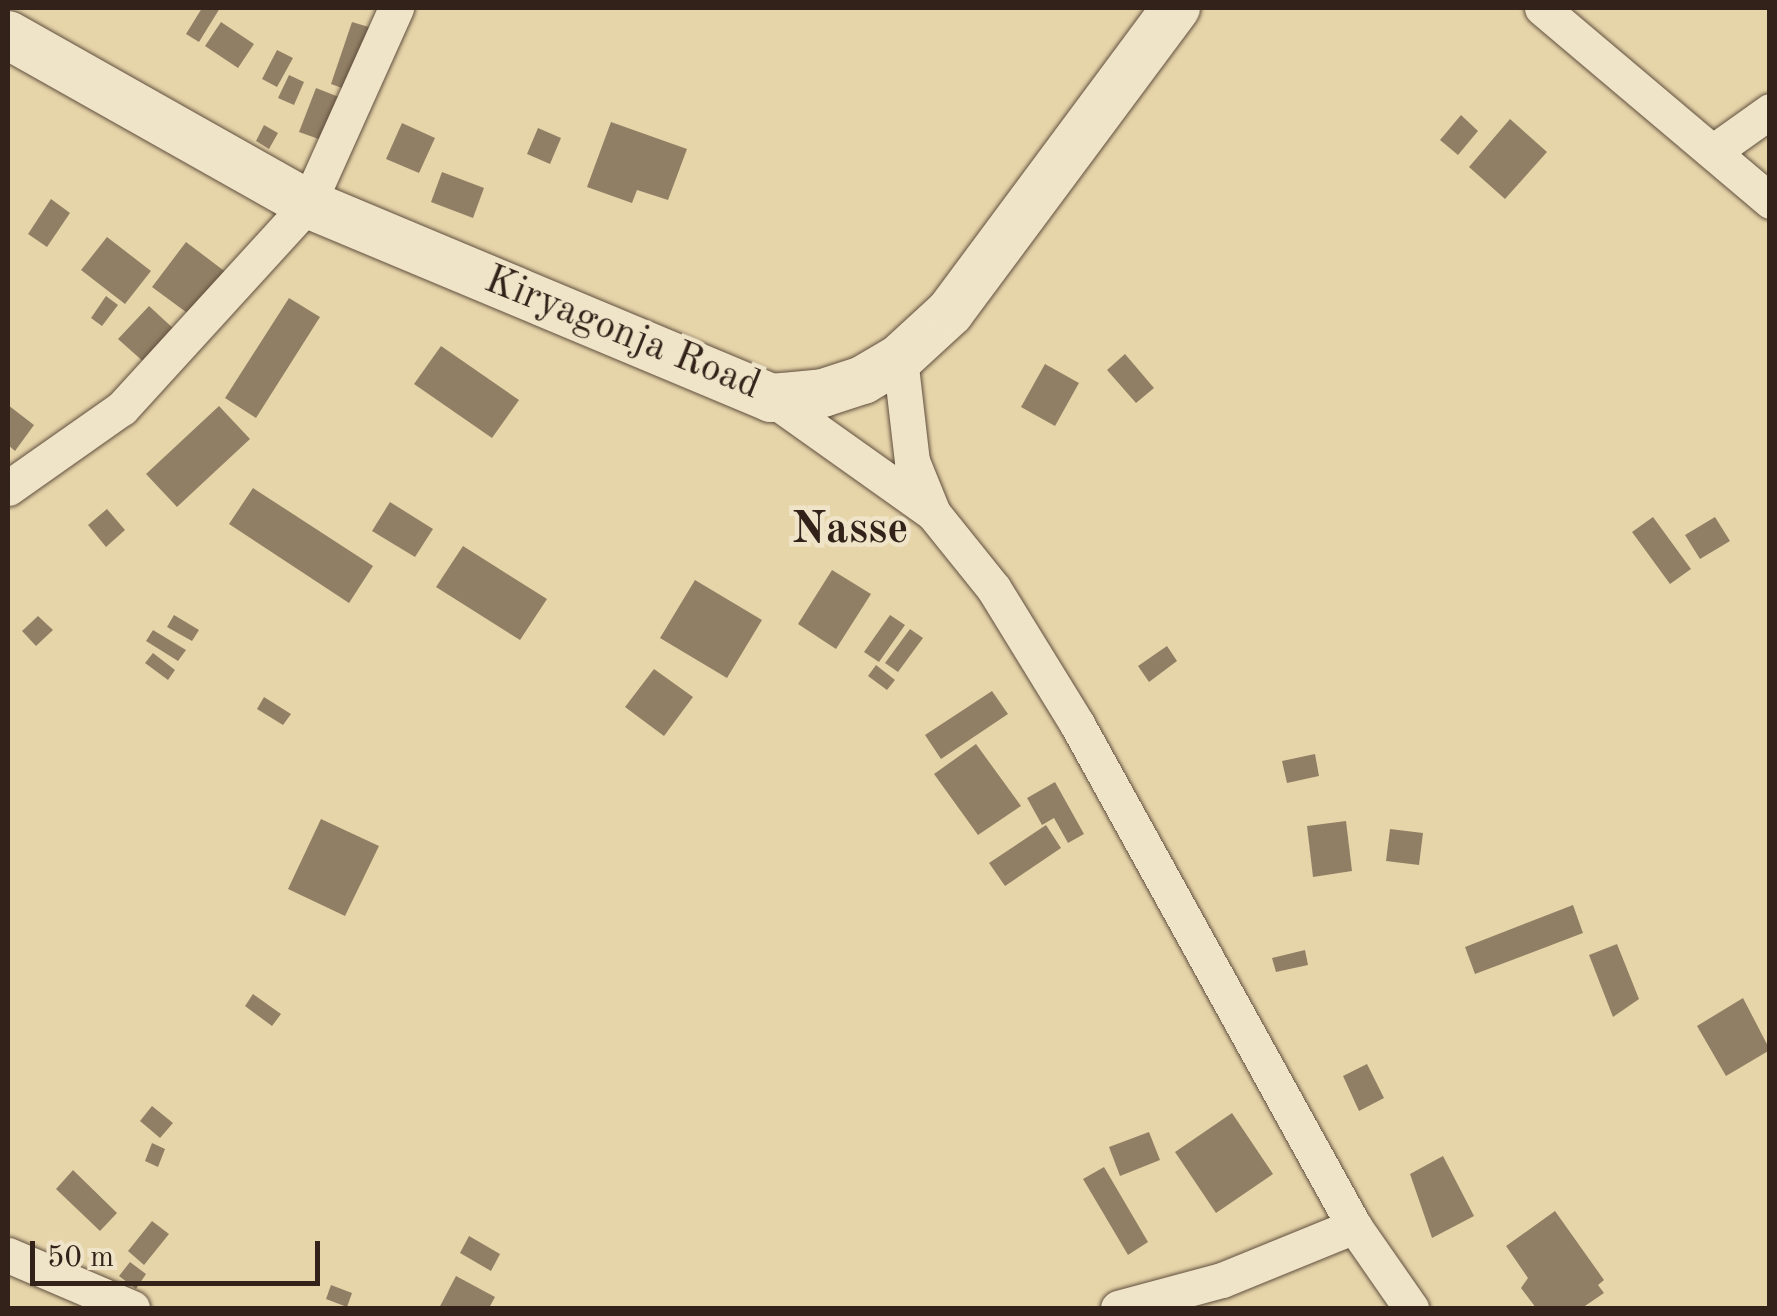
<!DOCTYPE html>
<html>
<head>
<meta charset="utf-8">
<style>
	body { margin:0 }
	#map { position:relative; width:1777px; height:1316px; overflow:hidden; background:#e7d5aa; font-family:"Old Standard TT",serif }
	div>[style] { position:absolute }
	.building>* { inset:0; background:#917f65 }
	.roads { filter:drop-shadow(0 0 2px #604f3e) drop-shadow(0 0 2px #604f3e) }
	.street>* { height:35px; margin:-17.5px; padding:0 17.5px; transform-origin:17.5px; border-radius:17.5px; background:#efe4c8 }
	.secondary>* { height:48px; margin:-24px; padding:0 24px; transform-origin:24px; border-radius:24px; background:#efe4c8 }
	span { translate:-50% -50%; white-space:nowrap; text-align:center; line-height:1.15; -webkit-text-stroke:9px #efe4c8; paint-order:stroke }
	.street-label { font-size:40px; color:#33221a }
	.quarter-label { font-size:45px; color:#33221a; font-weight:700 }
	.frame { position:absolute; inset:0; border:10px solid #33221a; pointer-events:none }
	.scale { position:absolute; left:30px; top:1241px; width:290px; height:45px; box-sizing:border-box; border:5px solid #33221a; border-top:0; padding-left:12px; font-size:30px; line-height:35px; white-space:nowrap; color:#33221a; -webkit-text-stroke:8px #efe4c8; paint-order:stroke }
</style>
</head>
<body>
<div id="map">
	<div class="building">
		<div style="clip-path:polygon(202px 8px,220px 8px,199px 42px,186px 34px)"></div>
		<div style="clip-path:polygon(221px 22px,254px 44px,238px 68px,205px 46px)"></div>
		<div style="clip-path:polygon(352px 22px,372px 28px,350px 91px,331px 84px)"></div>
		<div style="clip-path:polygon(277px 50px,293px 58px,277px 87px,262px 79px)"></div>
		<div style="clip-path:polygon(289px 75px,304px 82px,294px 105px,278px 98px)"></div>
		<div style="clip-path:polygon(316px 88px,344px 99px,327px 142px,299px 132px)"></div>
		<div style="clip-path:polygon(1461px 115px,1478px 131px,1458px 155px,1440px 140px)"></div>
		<div style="clip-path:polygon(1510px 119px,1547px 152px,1505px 199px,1469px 167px)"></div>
		<div style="clip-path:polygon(611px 122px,687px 149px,668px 200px,637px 190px,632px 203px,587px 187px)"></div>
		<div style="clip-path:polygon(402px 123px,435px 138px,419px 173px,386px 159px)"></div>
		<div style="clip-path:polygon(264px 125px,278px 133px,269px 149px,256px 141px)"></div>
		<div style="clip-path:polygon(538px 128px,561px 138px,550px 164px,527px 154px)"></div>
		<div style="clip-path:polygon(442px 172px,484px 188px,473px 218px,431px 202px)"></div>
		<div style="clip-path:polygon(51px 199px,70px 213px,47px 247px,28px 234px)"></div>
		<div style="clip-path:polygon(107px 237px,151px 271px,125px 304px,81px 270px)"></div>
		<div style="clip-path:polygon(186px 242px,227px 273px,194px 318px,152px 287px)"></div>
		<div style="clip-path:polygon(106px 296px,118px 305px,102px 326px,91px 318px)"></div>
		<div style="clip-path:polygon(289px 298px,320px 317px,256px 418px,225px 398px)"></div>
		<div style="clip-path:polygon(149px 306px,175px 330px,146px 364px,118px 339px)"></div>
		<div style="clip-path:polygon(441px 346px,519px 400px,492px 438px,414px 384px)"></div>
		<div style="clip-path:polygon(1125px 354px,1154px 388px,1136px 403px,1107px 370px)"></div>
		<div style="clip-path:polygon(1045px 364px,1079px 383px,1055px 426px,1021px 407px)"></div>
		<div style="clip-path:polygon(8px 405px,34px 425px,15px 451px,8px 445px)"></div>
		<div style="clip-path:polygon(219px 406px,250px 439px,177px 507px,146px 474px)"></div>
		<div style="clip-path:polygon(253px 488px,373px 566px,349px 603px,229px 524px)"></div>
		<div style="clip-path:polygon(390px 502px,433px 529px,415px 557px,372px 531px)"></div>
		<div style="clip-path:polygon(107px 509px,125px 530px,106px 547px,88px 525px)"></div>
		<div style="clip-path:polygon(1653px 517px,1691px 569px,1670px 584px,1632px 532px)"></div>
		<div style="clip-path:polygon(1715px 517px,1730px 541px,1700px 559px,1685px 535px)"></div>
		<div style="clip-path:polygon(463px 546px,547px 599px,520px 640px,436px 587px)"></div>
		<div style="clip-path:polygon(832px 570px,871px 594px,836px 649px,798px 624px)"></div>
		<div style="clip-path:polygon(695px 580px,762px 620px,727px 678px,660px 638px)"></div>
		<div style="clip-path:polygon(174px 615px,199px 630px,192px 641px,167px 627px)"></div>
		<div style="clip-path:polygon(890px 615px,905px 625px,879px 662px,864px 652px)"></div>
		<div style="clip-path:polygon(38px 616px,53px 630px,36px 646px,22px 631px)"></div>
		<div style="clip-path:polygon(910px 629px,923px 638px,898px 672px,885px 663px)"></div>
		<div style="clip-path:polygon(153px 630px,186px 650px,178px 661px,146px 641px)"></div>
		<div style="clip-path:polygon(1167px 646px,1177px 661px,1149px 682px,1138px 666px)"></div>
		<div style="clip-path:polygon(153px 653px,175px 670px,168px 680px,145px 663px)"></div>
		<div style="clip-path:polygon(876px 665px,895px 680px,887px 690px,868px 676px)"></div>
		<div style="clip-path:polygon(654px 669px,693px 697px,664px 736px,625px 707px)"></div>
		<div style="clip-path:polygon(992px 691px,1008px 714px,941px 759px,925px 735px)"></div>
		<div style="clip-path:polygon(264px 697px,291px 714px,283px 725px,257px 709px)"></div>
		<div style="clip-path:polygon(976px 744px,1021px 806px,978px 835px,934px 774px)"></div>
		<div style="clip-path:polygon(1315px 754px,1319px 776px,1287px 783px,1282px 761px)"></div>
		<div style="clip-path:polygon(1055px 782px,1084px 834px,1068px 843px,1054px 818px,1042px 825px,1027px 798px)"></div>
		<div style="clip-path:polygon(321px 819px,379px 846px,345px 916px,288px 889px)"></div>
		<div style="clip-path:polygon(1346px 821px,1352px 871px,1313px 877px,1307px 826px)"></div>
		<div style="clip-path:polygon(1046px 825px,1061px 848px,1005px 886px,989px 863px)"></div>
		<div style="clip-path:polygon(1390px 829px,1423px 833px,1419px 865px,1386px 861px)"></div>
		<div style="clip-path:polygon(1573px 905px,1583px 933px,1475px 974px,1465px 947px)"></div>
		<div style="clip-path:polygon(1617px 944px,1639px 999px,1613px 1017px,1589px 955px)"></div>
		<div style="clip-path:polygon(1305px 950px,1308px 965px,1276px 972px,1272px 958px)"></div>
		<div style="clip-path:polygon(253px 994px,281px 1014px,272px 1026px,245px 1006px)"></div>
		<div style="clip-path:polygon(1743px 998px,1770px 1050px,1726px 1076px,1697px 1026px)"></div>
		<div style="clip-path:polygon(1367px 1064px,1384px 1098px,1359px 1111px,1343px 1076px)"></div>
		<div style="clip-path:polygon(152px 1106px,173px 1123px,160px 1138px,140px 1121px)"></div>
		<div style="clip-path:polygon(1232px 1113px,1273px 1174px,1216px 1213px,1175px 1152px)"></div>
		<div style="clip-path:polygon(1149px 1132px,1160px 1160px,1120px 1176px,1109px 1147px)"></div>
		<div style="clip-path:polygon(152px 1143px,165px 1149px,158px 1167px,145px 1161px)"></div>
		<div style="clip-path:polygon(1443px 1156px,1474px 1216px,1432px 1238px,1410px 1174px)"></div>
		<div style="clip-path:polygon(1104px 1167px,1148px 1242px,1128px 1255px,1083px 1179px)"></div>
		<div style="clip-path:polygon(73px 1170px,117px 1213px,100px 1231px,56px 1189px)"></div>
		<div style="clip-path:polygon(1555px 1211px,1604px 1280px,1598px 1285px,1604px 1293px,1582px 1308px,1536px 1308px,1521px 1288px,1528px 1278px,1506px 1246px)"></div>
		<div style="clip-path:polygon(152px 1221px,169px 1234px,144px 1265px,128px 1251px)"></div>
		<div style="clip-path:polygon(469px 1236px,500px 1254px,491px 1271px,460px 1253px)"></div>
		<div style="clip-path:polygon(130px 1262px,146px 1274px,136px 1289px,119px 1276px)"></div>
		<div style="clip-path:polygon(456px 1276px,495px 1297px,489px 1308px,439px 1308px)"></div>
		<div style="clip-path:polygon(331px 1285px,352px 1293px,347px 1307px,326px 1299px)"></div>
	</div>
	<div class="roads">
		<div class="street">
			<div style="left:1542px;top:8px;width:299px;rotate:40.2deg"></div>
			<div style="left:1714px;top:151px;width:69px;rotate:-35.5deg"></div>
			<div style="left:900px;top:358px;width:104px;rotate:83.4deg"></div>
			<div style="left:912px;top:461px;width:56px;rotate:68deg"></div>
			<div style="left:933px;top:513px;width:97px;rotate:51.2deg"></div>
			<div style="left:994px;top:589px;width:158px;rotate:58.4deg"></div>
			<div style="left:1077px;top:724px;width:573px;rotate:61.11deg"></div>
			<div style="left:1354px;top:1226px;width:100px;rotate:55.2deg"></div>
			<div style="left:771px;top:398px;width:199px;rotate:35.4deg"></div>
			<div style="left:8px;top:488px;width:139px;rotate:-35.1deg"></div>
			<div style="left:122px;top:408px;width:276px;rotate:-47.6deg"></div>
			<div style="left:308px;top:204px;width:215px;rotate:-65.8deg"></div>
			<div style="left:8px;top:1255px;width:135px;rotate:23.1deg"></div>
			<div style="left:1118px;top:1308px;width:108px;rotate:-15.1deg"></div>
			<div style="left:1222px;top:1280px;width:143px;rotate:-22.2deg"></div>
		</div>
		<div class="secondary">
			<div style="left:8px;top:35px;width:344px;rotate:29.4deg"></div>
			<div style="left:308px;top:204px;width:502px;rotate:22.73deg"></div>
			<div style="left:771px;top:398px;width:52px;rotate:-5.5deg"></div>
			<div style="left:823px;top:393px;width:42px;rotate:-18deg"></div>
			<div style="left:863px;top:380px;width:43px;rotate:-30.7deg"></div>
			<div style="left:900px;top:358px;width:68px;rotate:-42.6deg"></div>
			<div style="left:950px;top:312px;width:379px;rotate:-53.4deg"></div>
		</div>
	</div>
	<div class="street-label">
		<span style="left:622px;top:334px;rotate:22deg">Kiryagonja Road</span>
	</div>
	<div class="quarter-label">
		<span style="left:850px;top:531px">Nasse</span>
	</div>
	<div class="frame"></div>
	<div class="scale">50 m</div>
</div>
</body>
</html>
